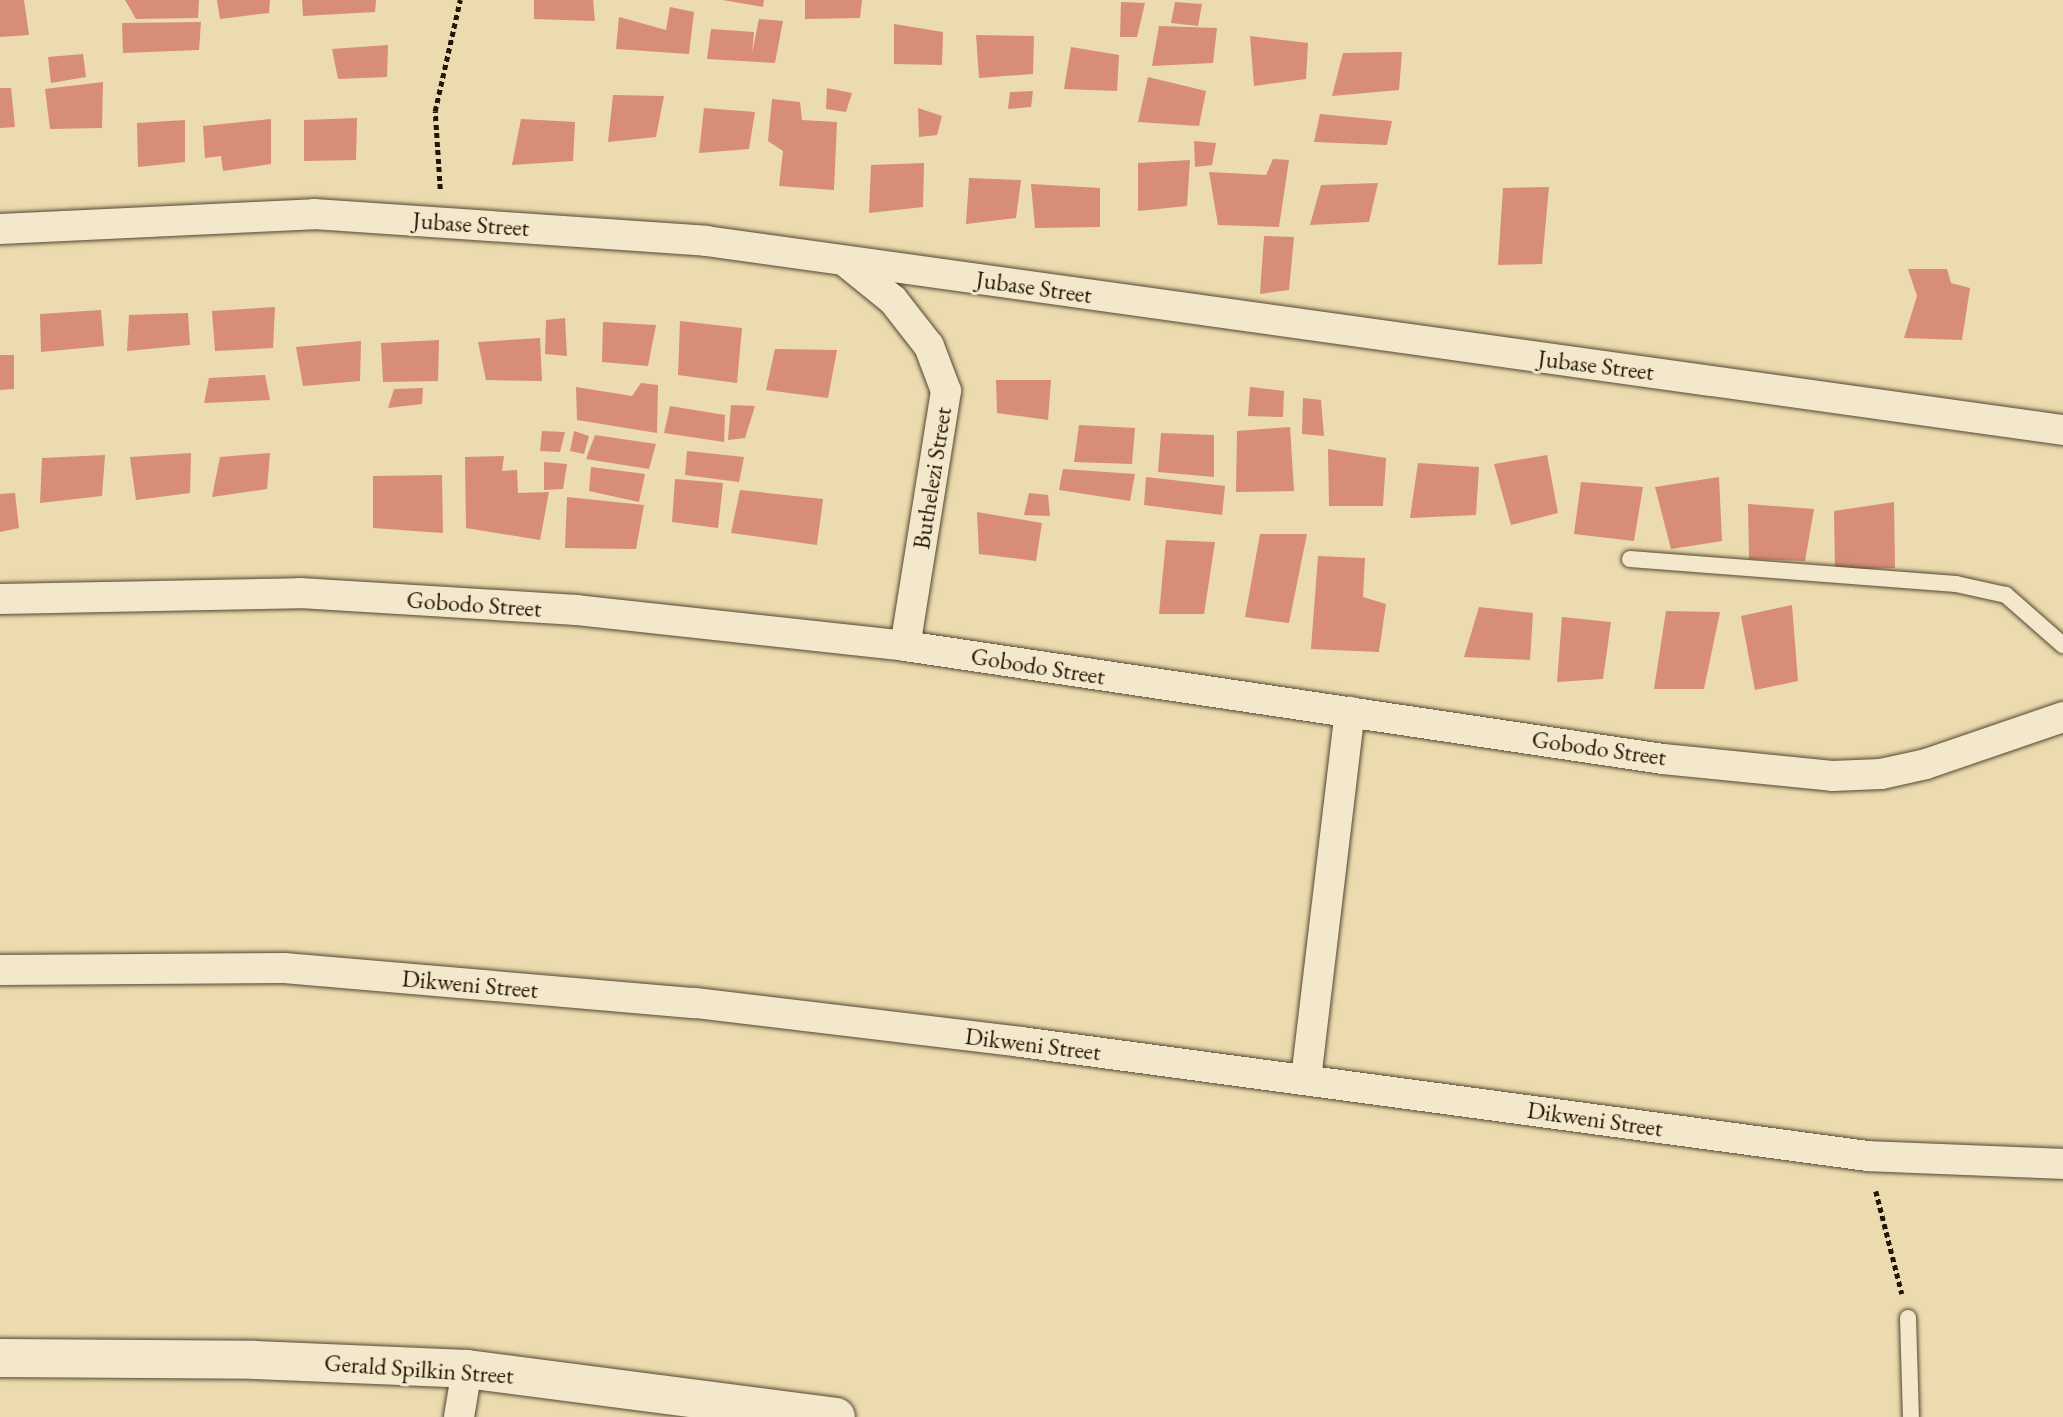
<!DOCTYPE html>
<html>
<head>
<meta charset="utf-8">
<style>
	body { margin:0 }
	#map { position:relative; width:2063px; height:1417px; overflow:hidden; background:#ecdbaf; font-family:"EB Garamond",serif }
	div>[style] { position:absolute }
	.building>* { inset:0; background:#d78d77 }
	.path>* { height:4.5px; margin-top:-2.25px; transform-origin:0; background:repeating-linear-gradient(90deg,#211607 0 5px,transparent 0 8.5px) }
	.roads { filter:drop-shadow(0 0 2px #544731) drop-shadow(0 0 2px #544731) }
	.lane>* { height:16px; margin:-8px; padding:0 8px; transform-origin:8px; border-radius:8px; background:#f3e8cb }
	.street>* { height:30px; margin:-15px; padding:0 15px; transform-origin:15px; border-radius:15px; background:#f3e8cb }
	.secondary>* { height:38px; margin:-19px; padding:0 19px; transform-origin:19px; border-radius:19px; background:#f3e8cb }
	span { translate:-50% -50%; white-space:nowrap; text-align:center; line-height:1.15; -webkit-text-stroke:6px #f3e8cb; paint-order:stroke }
	.street-label { font-size:24px; color:#211607 }
</style>
</head>
<body>
<div id="map">
	<div class="building">
		<div style="clip-path:polygon(0 0,24px 0,29px 35px,0 37px)"></div>
		<div style="clip-path:polygon(125px 0,199px 0,198px 18px,136px 19px)"></div>
		<div style="clip-path:polygon(217px 0,270px 0,269px 13px,220px 19px)"></div>
		<div style="clip-path:polygon(302px 0,376px 0,375px 12px,303px 16px)"></div>
		<div style="clip-path:polygon(534px 0,593px 0,595px 21px,534px 19px)"></div>
		<div style="clip-path:polygon(723px 0,764px 0,763px 7px)"></div>
		<div style="clip-path:polygon(805px 0,862px 0,860px 18px,805px 19px)"></div>
		<div style="clip-path:polygon(1121px 2px,1145px 3px,1137px 37px,1120px 37px)"></div>
		<div style="clip-path:polygon(1175px 2px,1202px 4px,1198px 26px,1171px 23px)"></div>
		<div style="clip-path:polygon(670px 7px,694px 12px,689px 54px,616px 49px,619px 17px,666px 30px)"></div>
		<div style="clip-path:polygon(759px 19px,783px 21px,775px 63px,707px 59px,711px 29px,754px 32px,752px 53px)"></div>
		<div style="clip-path:polygon(201px 22px,199px 50px,123px 53px,122px 23px)"></div>
		<div style="clip-path:polygon(894px 24px,943px 32px,942px 65px,894px 64px)"></div>
		<div style="clip-path:polygon(1159px 26px,1217px 28px,1213px 63px,1152px 66px)"></div>
		<div style="clip-path:polygon(976px 35px,1034px 36px,1033px 74px,979px 78px)"></div>
		<div style="clip-path:polygon(1250px 36px,1308px 43px,1306px 79px,1254px 86px)"></div>
		<div style="clip-path:polygon(388px 45px,387px 77px,338px 79px,332px 49px)"></div>
		<div style="clip-path:polygon(1071px 47px,1119px 55px,1117px 91px,1064px 89px)"></div>
		<div style="clip-path:polygon(1402px 52px,1399px 90px,1332px 96px,1343px 53px)"></div>
		<div style="clip-path:polygon(83px 54px,86px 77px,51px 83px,48px 57px)"></div>
		<div style="clip-path:polygon(1148px 77px,1206px 91px,1199px 126px,1138px 122px)"></div>
		<div style="clip-path:polygon(103px 82px,102px 128px,50px 129px,45px 89px)"></div>
		<div style="clip-path:polygon(0 88px,11px 88px,15px 127px,0 128px)"></div>
		<div style="clip-path:polygon(827px 88px,852px 93px,846px 112px,826px 109px)"></div>
		<div style="clip-path:polygon(1033px 91px,1031px 107px,1008px 109px,1010px 92px)"></div>
		<div style="clip-path:polygon(613px 95px,664px 96px,656px 137px,608px 142px)"></div>
		<div style="clip-path:polygon(772px 99px,800px 102px,802px 120px,837px 122px,834px 190px,779px 186px,783px 151px,768px 141px)"></div>
		<div style="clip-path:polygon(704px 108px,755px 112px,749px 149px,699px 153px)"></div>
		<div style="clip-path:polygon(918px 108px,942px 116px,937px 135px,919px 137px)"></div>
		<div style="clip-path:polygon(1320px 114px,1392px 121px,1387px 145px,1314px 142px)"></div>
		<div style="clip-path:polygon(357px 118px,356px 160px,304px 161px,304px 120px)"></div>
		<div style="clip-path:polygon(271px 119px,271px 164px,223px 171px,221px 156px,205px 158px,203px 126px)"></div>
		<div style="clip-path:polygon(521px 119px,575px 122px,573px 161px,512px 165px)"></div>
		<div style="clip-path:polygon(185px 120px,185px 162px,138px 167px,137px 123px)"></div>
		<div style="clip-path:polygon(1194px 141px,1216px 143px,1212px 165px,1195px 167px)"></div>
		<div style="clip-path:polygon(1273px 159px,1289px 160px,1279px 227px,1218px 225px,1209px 172px,1266px 175px)"></div>
		<div style="clip-path:polygon(1190px 160px,1187px 206px,1138px 211px,1138px 163px)"></div>
		<div style="clip-path:polygon(924px 163px,923px 207px,869px 213px,871px 165px)"></div>
		<div style="clip-path:polygon(969px 178px,1021px 180px,1016px 218px,966px 224px)"></div>
		<div style="clip-path:polygon(1378px 183px,1369px 222px,1310px 225px,1321px 185px)"></div>
		<div style="clip-path:polygon(1031px 184px,1100px 188px,1100px 227px,1035px 228px)"></div>
		<div style="clip-path:polygon(1549px 187px,1542px 264px,1498px 265px,1503px 188px)"></div>
		<div style="clip-path:polygon(1264px 236px,1294px 237px,1289px 290px,1260px 294px)"></div>
		<div style="clip-path:polygon(1908px 269px,1947px 269px,1951px 283px,1970px 288px,1962px 340px,1904px 338px,1917px 296px)"></div>
		<div style="clip-path:polygon(275px 307px,273px 348px,215px 351px,212px 311px)"></div>
		<div style="clip-path:polygon(101px 310px,104px 346px,41px 352px,40px 314px)"></div>
		<div style="clip-path:polygon(188px 313px,190px 345px,127px 351px,129px 315px)"></div>
		<div style="clip-path:polygon(565px 318px,567px 356px,545px 354px,546px 320px)"></div>
		<div style="clip-path:polygon(680px 321px,742px 328px,737px 383px,678px 375px)"></div>
		<div style="clip-path:polygon(603px 322px,656px 325px,648px 366px,602px 362px)"></div>
		<div style="clip-path:polygon(540px 338px,542px 381px,486px 380px,478px 342px)"></div>
		<div style="clip-path:polygon(439px 340px,438px 381px,383px 382px,381px 343px)"></div>
		<div style="clip-path:polygon(361px 341px,360px 381px,303px 386px,296px 347px)"></div>
		<div style="clip-path:polygon(775px 349px,837px 350px,828px 398px,766px 390px)"></div>
		<div style="clip-path:polygon(0 355px,14px 355px,14px 389px,0 390px)"></div>
		<div style="clip-path:polygon(265px 375px,270px 400px,204px 403px,209px 378px)"></div>
		<div style="clip-path:polygon(996px 380px,1051px 380px,1048px 420px,997px 413px)"></div>
		<div style="clip-path:polygon(641px 383px,658px 385px,657px 433px,577px 420px,576px 387px,632px 396px)"></div>
		<div style="clip-path:polygon(1250px 387px,1284px 391px,1283px 417px,1248px 416px)"></div>
		<div style="clip-path:polygon(423px 388px,422px 404px,388px 408px,394px 389px)"></div>
		<div style="clip-path:polygon(1303px 398px,1321px 400px,1324px 436px,1302px 434px)"></div>
		<div style="clip-path:polygon(731px 405px,755px 406px,745px 438px,728px 440px)"></div>
		<div style="clip-path:polygon(670px 406px,725px 415px,724px 442px,664px 433px)"></div>
		<div style="clip-path:polygon(1079px 425px,1135px 428px,1132px 464px,1074px 462px)"></div>
		<div style="clip-path:polygon(1290px 427px,1294px 491px,1236px 492px,1237px 431px)"></div>
		<div style="clip-path:polygon(542px 431px,565px 432px,560px 452px,540px 451px)"></div>
		<div style="clip-path:polygon(574px 431px,589px 436px,584px 454px,570px 451px)"></div>
		<div style="clip-path:polygon(1161px 433px,1214px 435px,1214px 477px,1158px 472px)"></div>
		<div style="clip-path:polygon(595px 435px,656px 444px,649px 469px,586px 459px)"></div>
		<div style="clip-path:polygon(1328px 449px,1386px 458px,1383px 506px,1329px 506px)"></div>
		<div style="clip-path:polygon(687px 451px,744px 457px,739px 482px,685px 475px)"></div>
		<div style="clip-path:polygon(191px 453px,190px 493px,136px 500px,130px 457px)"></div>
		<div style="clip-path:polygon(270px 453px,267px 489px,212px 497px,220px 457px)"></div>
		<div style="clip-path:polygon(105px 455px,102px 496px,40px 503px,42px 458px)"></div>
		<div style="clip-path:polygon(1547px 455px,1558px 513px,1511px 525px,1494px 464px)"></div>
		<div style="clip-path:polygon(504px 456px,502px 471px,517px 470px,518px 493px,549px 492px,540px 540px,466px 528px,465px 457px)"></div>
		<div style="clip-path:polygon(544px 462px,567px 464px,563px 489px,544px 490px)"></div>
		<div style="clip-path:polygon(1418px 463px,1479px 467px,1476px 515px,1410px 518px)"></div>
		<div style="clip-path:polygon(591px 467px,645px 474px,639px 502px,589px 491px)"></div>
		<div style="clip-path:polygon(1063px 469px,1135px 474px,1130px 501px,1059px 490px)"></div>
		<div style="clip-path:polygon(442px 475px,443px 533px,373px 528px,373px 476px)"></div>
		<div style="clip-path:polygon(1146px 477px,1225px 486px,1222px 515px,1144px 505px)"></div>
		<div style="clip-path:polygon(1719px 477px,1722px 541px,1671px 549px,1655px 487px)"></div>
		<div style="clip-path:polygon(675px 479px,723px 483px,718px 528px,672px 522px)"></div>
		<div style="clip-path:polygon(1581px 482px,1643px 487px,1634px 541px,1574px 534px)"></div>
		<div style="clip-path:polygon(740px 490px,823px 499px,817px 545px,731px 533px)"></div>
		<div style="clip-path:polygon(15px 493px,19px 528px,0 532px,0 494px)"></div>
		<div style="clip-path:polygon(1029px 493px,1048px 495px,1050px 516px,1024px 515px)"></div>
		<div style="clip-path:polygon(567px 497px,644px 505px,636px 549px,565px 548px)"></div>
		<div style="clip-path:polygon(1894px 502px,1895px 568px,1835px 570px,1834px 511px)"></div>
		<div style="clip-path:polygon(1748px 504px,1814px 509px,1805px 561px,1749px 559px)"></div>
		<div style="clip-path:polygon(977px 512px,1042px 523px,1036px 561px,979px 554px)"></div>
		<div style="clip-path:polygon(1260px 534px,1307px 534px,1289px 623px,1245px 617px)"></div>
		<div style="clip-path:polygon(1166px 540px,1215px 542px,1204px 614px,1159px 614px)"></div>
		<div style="clip-path:polygon(1318px 556px,1365px 558px,1363px 597px,1386px 604px,1379px 652px,1311px 649px)"></div>
		<div style="clip-path:polygon(1792px 605px,1798px 681px,1755px 690px,1741px 616px)"></div>
		<div style="clip-path:polygon(1479px 607px,1533px 613px,1530px 660px,1464px 657px)"></div>
		<div style="clip-path:polygon(1666px 611px,1720px 612px,1704px 689px,1654px 689px)"></div>
		<div style="clip-path:polygon(1562px 617px,1611px 622px,1603px 679px,1557px 682px)"></div>
	</div>
	<div class="path">
		<div style="left:440px;top:189px;width:78px;rotate:-93.7deg"></div>
		<div style="left:435px;top:111px;width:114px;rotate:-77.3deg"></div>
		<div style="left:1876px;top:1191px;width:106px;rotate:75.8deg"></div>
	</div>
	<div class="roads">
		<div class="lane">
			<div style="left:1630px;top:559px;width:327px;rotate:4.4deg"></div>
			<div style="left:1956px;top:584px;width:51px;rotate:12.4deg"></div>
			<div style="left:2006px;top:595px;width:76px;rotate:41.3deg"></div>
			<div style="left:1908px;top:1318px;width:99px;rotate:88.3deg"></div>
		</div>
		<div class="street">
			<div style="left:0;top:229px;width:314px;rotate:-2.7deg"></div>
			<div style="left:314px;top:214px;width:393px;rotate:3.9deg"></div>
			<div style="left:706px;top:241px;width:1370px;rotate:7.93deg"></div>
			<div style="left:846px;top:262px;width:60px;rotate:39deg"></div>
			<div style="left:893px;top:300px;width:58px;rotate:52deg"></div>
			<div style="left:929px;top:346px;width:48px;rotate:69.3deg"></div>
			<div style="left:946px;top:391px;width:258px;rotate:99.1deg"></div>
			<div style="left:0;top:599px;width:300px;rotate:-1.1deg"></div>
			<div style="left:300px;top:593px;width:277px;rotate:3.5deg"></div>
			<div style="left:576px;top:610px;width:331px;rotate:6.2deg"></div>
			<div style="left:905px;top:646px;width:766px;rotate:8.48deg"></div>
			<div style="left:1663px;top:759px;width:170px;rotate:5.7deg"></div>
			<div style="left:1832px;top:776px;width:49px;rotate:-2.3deg"></div>
			<div style="left:1881px;top:774px;width:46px;rotate:-12.5deg"></div>
			<div style="left:1926px;top:764px;width:145px;rotate:-18.9deg"></div>
			<div style="left:0;top:970px;width:284px;rotate:-0.4deg"></div>
			<div style="left:284px;top:968px;width:412px;rotate:4.9deg"></div>
			<div style="left:695px;top:1003px;width:328px;rotate:6.8deg"></div>
			<div style="left:1021px;top:1042px;width:855px;rotate:7.67deg"></div>
			<div style="left:1868px;top:1156px;width:195px;rotate:2.3deg"></div>
			<div style="left:1306px;top:1079px;width:370px;rotate:-83.2deg"></div>
			<div style="left:459px;top:1417px;width:49px;rotate:-80.5deg"></div>
		</div>
		<div class="secondary">
			<div style="left:0;top:1358px;width:255px;rotate:0.4deg"></div>
			<div style="left:255px;top:1360px;width:212px;rotate:2.4deg"></div>
			<div style="left:467px;top:1369px;width:372px;rotate:7.4deg"></div>
		</div>
	</div>
	<div class="street-label">
		<span style="left:471px;top:224px;rotate:4deg">Jubase Street</span>
		<span style="left:1034px;top:287px;rotate:8deg">Jubase Street</span>
		<span style="left:1596px;top:365px;rotate:7deg">Jubase Street</span>
		<span style="left:932px;top:478px;rotate:-81deg">Buthelezi Street</span>
		<span style="left:474px;top:604px;rotate:4deg">Gobodo Street</span>
		<span style="left:1038px;top:666px;rotate:9deg">Gobodo Street</span>
		<span style="left:1599px;top:748px;rotate:8deg">Gobodo Street</span>
		<span style="left:470px;top:984px;rotate:5deg">Dikweni Street</span>
		<span style="left:1033px;top:1044px;rotate:7deg">Dikweni Street</span>
		<span style="left:1595px;top:1119px;rotate:8deg">Dikweni Street</span>
		<span style="left:419px;top:1369px;rotate:4deg">Gerald Spilkin Street</span>
	</div>
</div>
</body>
</html>
